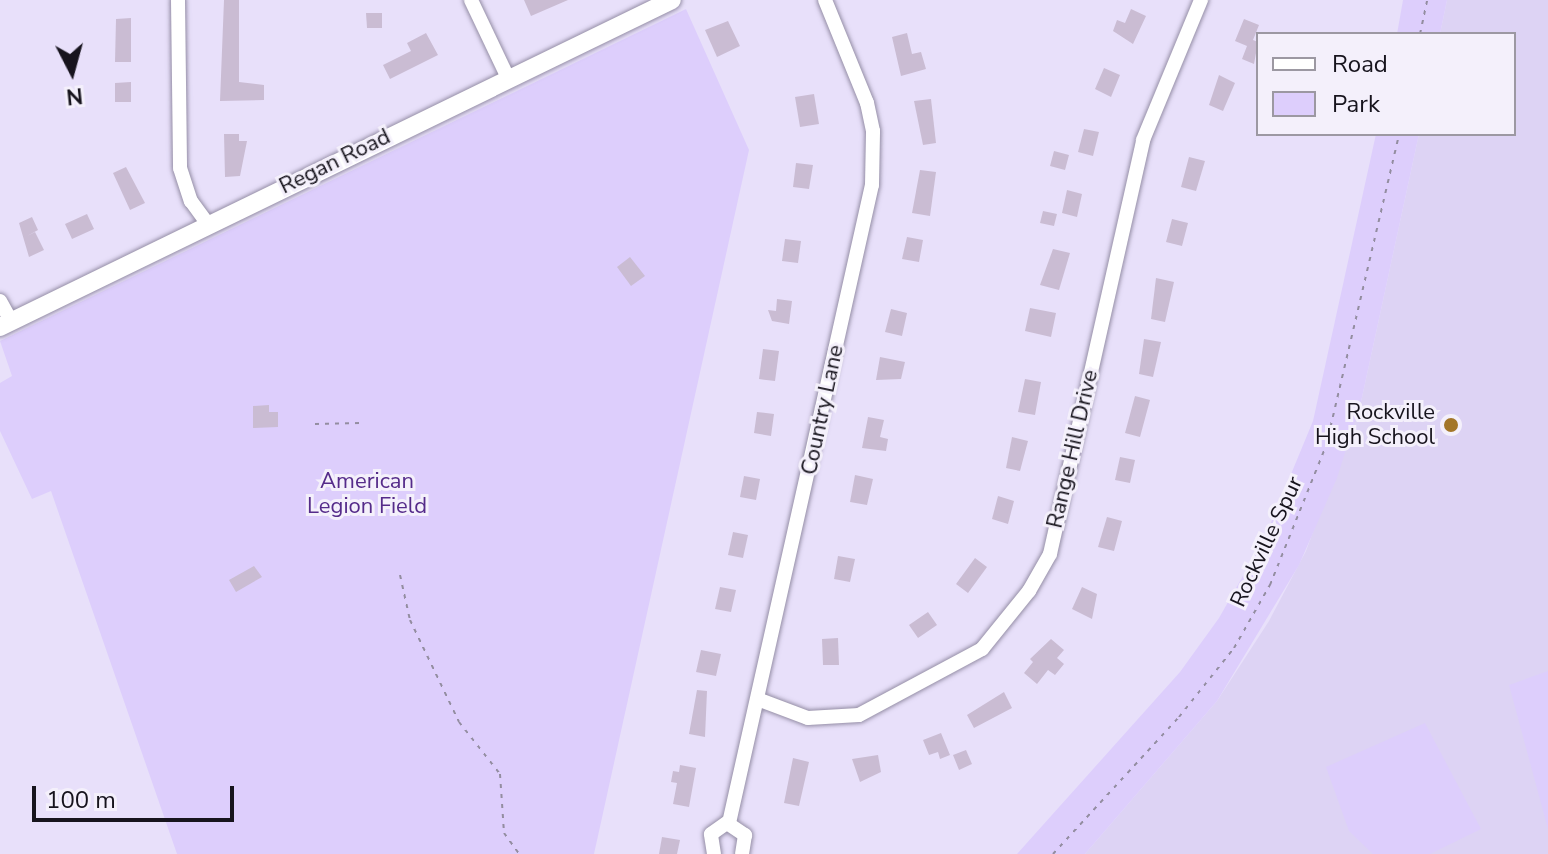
<!DOCTYPE html>
<html>
<head>
<meta charset="utf-8">
<style>
	body { margin:0 }
	#map { position:relative; width:1548px; height:854px; overflow:hidden; background:#e8e0fa; font-family:"Nunito Sans",sans-serif }
	div>[style] { position:absolute }
	.built>* { inset:0; background:#ddd3f4 }
	.green>* { inset:0; background:#ddcefc }
	.building>* { inset:0; background:#cabcd3 }
	.path>* { height:2px; margin-top:-1px; transform-origin:0; background:repeating-linear-gradient(90deg,#938da0 0 4px,transparent 0 10px) }
	.roads { filter:drop-shadow(0 0 2px #958ea6) drop-shadow(0 0 2px #958ea6) }
	.minor>* { height:14px; margin:-7px; padding:0 7px; transform-origin:7px; border-radius:7px; background:#fff }
	.tertiary>* { height:18px; margin:-9px; padding:0 9px; transform-origin:9px; border-radius:9px; background:#fff }
	.dots>* { width:22px; height:22px; translate:-50% -50%; box-sizing:border-box; border:4px solid #f4f0fb; border-radius:50% }
	span { translate:-50% -50%; white-space:nowrap; text-align:center; line-height:1.15; -webkit-text-stroke:6px #f4f0fb; paint-order:stroke }
	.street-label { font-size:22px; color:#17141d }
	.poi-label { font-size:22px; color:#17141d }
	.right { translate:-100% -50%; text-align:right }
	.park-label { font-size:22px; color:#552b8a }
	.legend { position:absolute; left:1256px; top:32px; width:260px; height:104px; box-sizing:border-box; background:#f4f0fb; border:2px solid #9c98a2; margin:0; padding:10px 14px; list-style:none; font-size:24px; color:#17141d }
	.legend li { display:flex; align-items:center; gap:16px; height:40px }
	.legend b { width:40px; border:2px solid #9c98a2 }
	.north { position:absolute; left:32px; top:32px; width:80px; height:80px; -webkit-text-stroke:6px #f4f0fb; paint-order:stroke; rotate:174deg; font-size:22px; font-weight:700; line-height:32px; text-align:center; color:#17141d }
	.north::after { content:''; display:block; margin:auto; width:28px; height:36px; background:#17141d; clip-path:polygon(50% 0,100% 100%,50% 72%,0 100%) }
	.scale { position:absolute; left:32px; top:786px; width:202px; height:36px; box-sizing:border-box; border:4px solid #17141d; border-top:0; padding-left:10px; font-size:24px; line-height:28px; white-space:nowrap; color:#17141d; -webkit-text-stroke:6px #f4f0fb; paint-order:stroke }
</style>
</head>
<body>
<div id="map">
	<div class="built">
		<div style="clip-path:polygon(1447px 0,1548px 0,1548px 854px,1085px 854px,1217px 701px,1269px 621px,1306px 551px,1361px 402px,1419px 134px,1514px 134px,1514px 34px,1440px 34px)"></div>
	</div>
	<div class="green">
		<div style="clip-path:polygon(1403px 0,1447px 0,1440px 34px,1397px 34px)"></div>
		<div style="clip-path:polygon(686px 9px,749px 150px,594px 854px,177px 854px,51px 491px,32px 499px,0 431px,0 383px,12px 376px,0 341px)"></div>
		<div style="clip-path:polygon(1376px 134px,1419px 134px,1361px 402px,1337px 478px,1299px 565px,1217px 701px,1085px 854px,1017px 854px,1180px 672px,1219px 618px,1265px 537px,1313px 421px)"></div>
		<div style="clip-path:polygon(1548px 671px,1548px 829px,1509px 685px)"></div>
		<div style="clip-path:polygon(1425px 723px,1481px 829px,1430px 854px,1373px 854px,1349px 831px,1326px 767px)"></div>
	</div>
	<div class="building">
		<div style="clip-path:polygon(224px 0,239px 0,239px 82px,264px 85px,264px 100px,220px 101px)"></div>
		<div style="clip-path:polygon(524px 0,568px 0,531px 16px)"></div>
		<div style="clip-path:polygon(1131px 9px,1146px 16px,1133px 44px,1113px 31px,1117px 20px,1125px 23px)"></div>
		<div style="clip-path:polygon(366px 13px,382px 13px,382px 28px,367px 28px)"></div>
		<div style="clip-path:polygon(131px 18px,131px 62px,115px 62px,116px 19px)"></div>
		<div style="clip-path:polygon(1244px 19px,1259px 25px,1253px 40px,1258px 42px,1254px 64px,1242px 59px,1247px 46px,1235px 41px)"></div>
		<div style="clip-path:polygon(728px 21px,740px 46px,717px 57px,705px 30px)"></div>
		<div style="clip-path:polygon(426px 33px,438px 55px,390px 79px,383px 65px,411px 51px,407px 43px)"></div>
		<div style="clip-path:polygon(907px 33px,912px 54px,921px 52px,926px 69px,901px 76px,892px 37px)"></div>
		<div style="clip-path:polygon(1104px 68px,1120px 75px,1111px 97px,1095px 89px)"></div>
		<div style="clip-path:polygon(1219px 75px,1235px 83px,1223px 111px,1209px 105px)"></div>
		<div style="clip-path:polygon(131px 82px,131px 102px,115px 102px,115px 83px)"></div>
		<div style="clip-path:polygon(814px 94px,819px 124px,800px 127px,795px 97px)"></div>
		<div style="clip-path:polygon(931px 99px,936px 143px,923px 145px,914px 101px)"></div>
		<div style="clip-path:polygon(1084px 129px,1099px 132px,1093px 156px,1078px 152px)"></div>
		<div style="clip-path:polygon(224px 134px,239px 134px,239px 141px,247px 141px,240px 176px,225px 177px)"></div>
		<div style="clip-path:polygon(1054px 151px,1069px 155px,1065px 170px,1050px 166px)"></div>
		<div style="clip-path:polygon(1189px 157px,1205px 161px,1196px 191px,1181px 187px)"></div>
		<div style="clip-path:polygon(796px 163px,813px 165px,809px 189px,793px 187px)"></div>
		<div style="clip-path:polygon(126px 167px,145px 203px,130px 210px,113px 173px)"></div>
		<div style="clip-path:polygon(920px 170px,936px 172px,930px 216px,912px 213px)"></div>
		<div style="clip-path:polygon(1067px 190px,1082px 194px,1077px 217px,1062px 213px)"></div>
		<div style="clip-path:polygon(1043px 211px,1057px 214px,1054px 226px,1040px 223px)"></div>
		<div style="clip-path:polygon(87px 214px,94px 229px,72px 239px,65px 224px)"></div>
		<div style="clip-path:polygon(32px 217px,38px 230px,27px 236px,35px 232px,44px 250px,29px 257px,19px 223px)"></div>
		<div style="clip-path:polygon(1172px 219px,1188px 223px,1182px 246px,1166px 242px)"></div>
		<div style="clip-path:polygon(907px 237px,923px 240px,919px 262px,902px 259px)"></div>
		<div style="clip-path:polygon(785px 239px,801px 241px,798px 263px,782px 261px)"></div>
		<div style="clip-path:polygon(1053px 249px,1070px 253px,1059px 290px,1040px 285px)"></div>
		<div style="clip-path:polygon(630px 257px,645px 276px,631px 286px,617px 267px)"></div>
		<div style="clip-path:polygon(1156px 278px,1174px 282px,1165px 322px,1151px 319px)"></div>
		<div style="clip-path:polygon(777px 299px,792px 301px,789px 324px,772px 321px,768px 310px,776px 311px)"></div>
		<div style="clip-path:polygon(1030px 308px,1056px 313px,1051px 337px,1025px 331px)"></div>
		<div style="clip-path:polygon(891px 309px,907px 313px,902px 336px,885px 332px)"></div>
		<div style="clip-path:polygon(1144px 339px,1161px 342px,1153px 377px,1139px 374px)"></div>
		<div style="clip-path:polygon(763px 349px,779px 351px,775px 381px,759px 379px)"></div>
		<div style="clip-path:polygon(880px 357px,905px 362px,901px 379px,876px 380px)"></div>
		<div style="clip-path:polygon(1025px 379px,1041px 382px,1035px 415px,1018px 412px)"></div>
		<div style="clip-path:polygon(1135px 396px,1150px 400px,1140px 437px,1125px 433px)"></div>
		<div style="clip-path:polygon(269px 405px,269px 412px,278px 412px,278px 427px,253px 428px,253px 406px)"></div>
		<div style="clip-path:polygon(757px 412px,774px 414px,771px 436px,754px 433px)"></div>
		<div style="clip-path:polygon(868px 417px,884px 420px,880px 437px,888px 439px,886px 451px,862px 448px)"></div>
		<div style="clip-path:polygon(1012px 437px,1028px 441px,1020px 471px,1006px 468px)"></div>
		<div style="clip-path:polygon(1120px 457px,1135px 460px,1130px 483px,1115px 480px)"></div>
		<div style="clip-path:polygon(855px 475px,873px 479px,867px 505px,850px 502px)"></div>
		<div style="clip-path:polygon(744px 476px,760px 479px,756px 500px,740px 497px)"></div>
		<div style="clip-path:polygon(998px 496px,1014px 501px,1008px 524px,992px 519px)"></div>
		<div style="clip-path:polygon(1107px 517px,1122px 521px,1114px 551px,1098px 547px)"></div>
		<div style="clip-path:polygon(733px 532px,748px 535px,743px 558px,728px 555px)"></div>
		<div style="clip-path:polygon(838px 556px,855px 559px,850px 582px,834px 579px)"></div>
		<div style="clip-path:polygon(975px 558px,987px 567px,968px 593px,956px 584px)"></div>
		<div style="clip-path:polygon(254px 566px,262px 577px,236px 592px,229px 580px)"></div>
		<div style="clip-path:polygon(720px 587px,736px 590px,731px 612px,715px 609px)"></div>
		<div style="clip-path:polygon(1082px 587px,1097px 594px,1092px 619px,1072px 609px)"></div>
		<div style="clip-path:polygon(928px 612px,937px 625px,918px 638px,909px 625px)"></div>
		<div style="clip-path:polygon(838px 638px,839px 665px,823px 665px,822px 639px)"></div>
		<div style="clip-path:polygon(1051px 639px,1064px 650px,1057px 658px,1064px 664px,1055px 675px,1048px 670px,1037px 684px,1024px 673px,1033px 662px,1030px 659px)"></div>
		<div style="clip-path:polygon(701px 650px,721px 654px,716px 676px,696px 672px)"></div>
		<div style="clip-path:polygon(697px 690px,707px 691px,705px 737px,689px 734px)"></div>
		<div style="clip-path:polygon(1004px 692px,1012px 708px,974px 728px,967px 715px)"></div>
		<div style="clip-path:polygon(941px 733px,950px 755px,940px 759px,938px 752px,929px 755px,923px 740px)"></div>
		<div style="clip-path:polygon(966px 750px,972px 764px,959px 770px,953px 755px)"></div>
		<div style="clip-path:polygon(878px 755px,881px 772px,860px 782px,852px 759px)"></div>
		<div style="clip-path:polygon(793px 758px,809px 762px,799px 806px,784px 803px)"></div>
		<div style="clip-path:polygon(680px 765px,696px 768px,689px 807px,673px 804px,677px 783px,671px 782px,673px 771px,679px 772px)"></div>
		<div style="clip-path:polygon(662px 837px,680px 840px,677px 854px,659px 854px)"></div>
	</div>
	<div class="path">
		<div style="left:1420px;top:34px;width:35px;rotate:-78deg"></div>
		<div style="left:315px;top:424px;width:45px;rotate:-1.3deg"></div>
		<div style="left:400px;top:575px;width:46px;rotate:77.5deg"></div>
		<div style="left:410px;top:620px;width:113px;rotate:64.3deg"></div>
		<div style="left:459px;top:722px;width:66px;rotate:51.7deg"></div>
		<div style="left:500px;top:774px;width:59px;rotate:86.1deg"></div>
		<div style="left:504px;top:833px;width:26px;rotate:54deg"></div>
		<div style="left:1053px;top:854px;width:186px;rotate:-47.4deg"></div>
		<div style="left:1179px;top:717px;width:88px;rotate:-51.4deg"></div>
		<div style="left:1234px;top:648px;width:73px;rotate:-60.3deg"></div>
		<div style="left:1270px;top:585px;width:150px;rotate:-68.1deg"></div>
		<div style="left:1326px;top:446px;width:320px;rotate:-76.8deg"></div>
	</div>
	<div class="roads">
		<div class="minor">
			<div style="left:178px;top:0;width:168px;rotate:89.3deg"></div>
			<div style="left:180px;top:168px;width:35px;rotate:72deg"></div>
			<div style="left:191px;top:201px;width:29px;rotate:54deg"></div>
			<div style="left:471px;top:0;width:86px;rotate:64.6deg"></div>
			<div style="left:0;top:301px;width:23px;rotate:61deg"></div>
			<div style="left:760px;top:700px;width:51px;rotate:20.6deg"></div>
			<div style="left:808px;top:718px;width:51px;rotate:-3.4deg"></div>
			<div style="left:859px;top:715px;width:140px;rotate:-28.2deg"></div>
			<div style="left:982px;top:649px;width:75px;rotate:-51deg"></div>
			<div style="left:1029px;top:591px;width:43px;rotate:-60.4deg"></div>
			<div style="left:1050px;top:554px;width:424px;rotate:-77.3deg"></div>
			<div style="left:1143px;top:140px;width:152px;rotate:-67.5deg"></div>
			<div style="left:729px;top:823px;width:654px;rotate:-77.37deg"></div>
			<div style="left:872px;top:185px;width:54px;rotate:-88.9deg"></div>
			<div style="left:873px;top:131px;width:29px;rotate:-102deg"></div>
			<div style="left:867px;top:103px;width:111px;rotate:-112.2deg"></div>
			<div style="left:714px;top:854px;width:20px;rotate:-99deg"></div>
			<div style="left:711px;top:834px;width:19px;rotate:-35deg"></div>
			<div style="left:727px;top:823px;width:22px;rotate:34deg"></div>
			<div style="left:745px;top:835px;width:19px;rotate:99deg"></div>
		</div>
		<div class="tertiary">
			<div style="left:0;top:327px;width:747px;rotate:-25.95deg"></div>
		</div>
	</div>
	<div class="dots">
		<div style="left:1451px;top:425px;background:#a37628"></div>
	</div>
	<div class="street-label">
		<span style="left:335px;top:162px;rotate:-26deg">Regan Road</span>
		<span style="left:823px;top:410px;rotate:-78deg">Country Lane</span>
		<span style="left:1073px;top:449px;rotate:-77deg">Range Hill Drive</span>
		<span style="left:1267px;top:542px;rotate:-65deg">Rockville Spur</span>
	</div>
	<div class="poi-label">
		<span class="right" style="left:1435px;top:425px">Rockville<br>High School</span>
	</div>
	<div class="park-label">
		<span style="left:367px;top:494px">American<br>Legion Field</span>
	</div>
	<ul class="legend">
	<li><b style="height:10px;background:#fff"></b>Road</li>
	<li><b style="height:22px;background:#ddcefc"></b>Park</li>
	</ul>
	<div class="north">N</div>
	<div class="scale">100 m</div>
</div>
</body>
</html>
